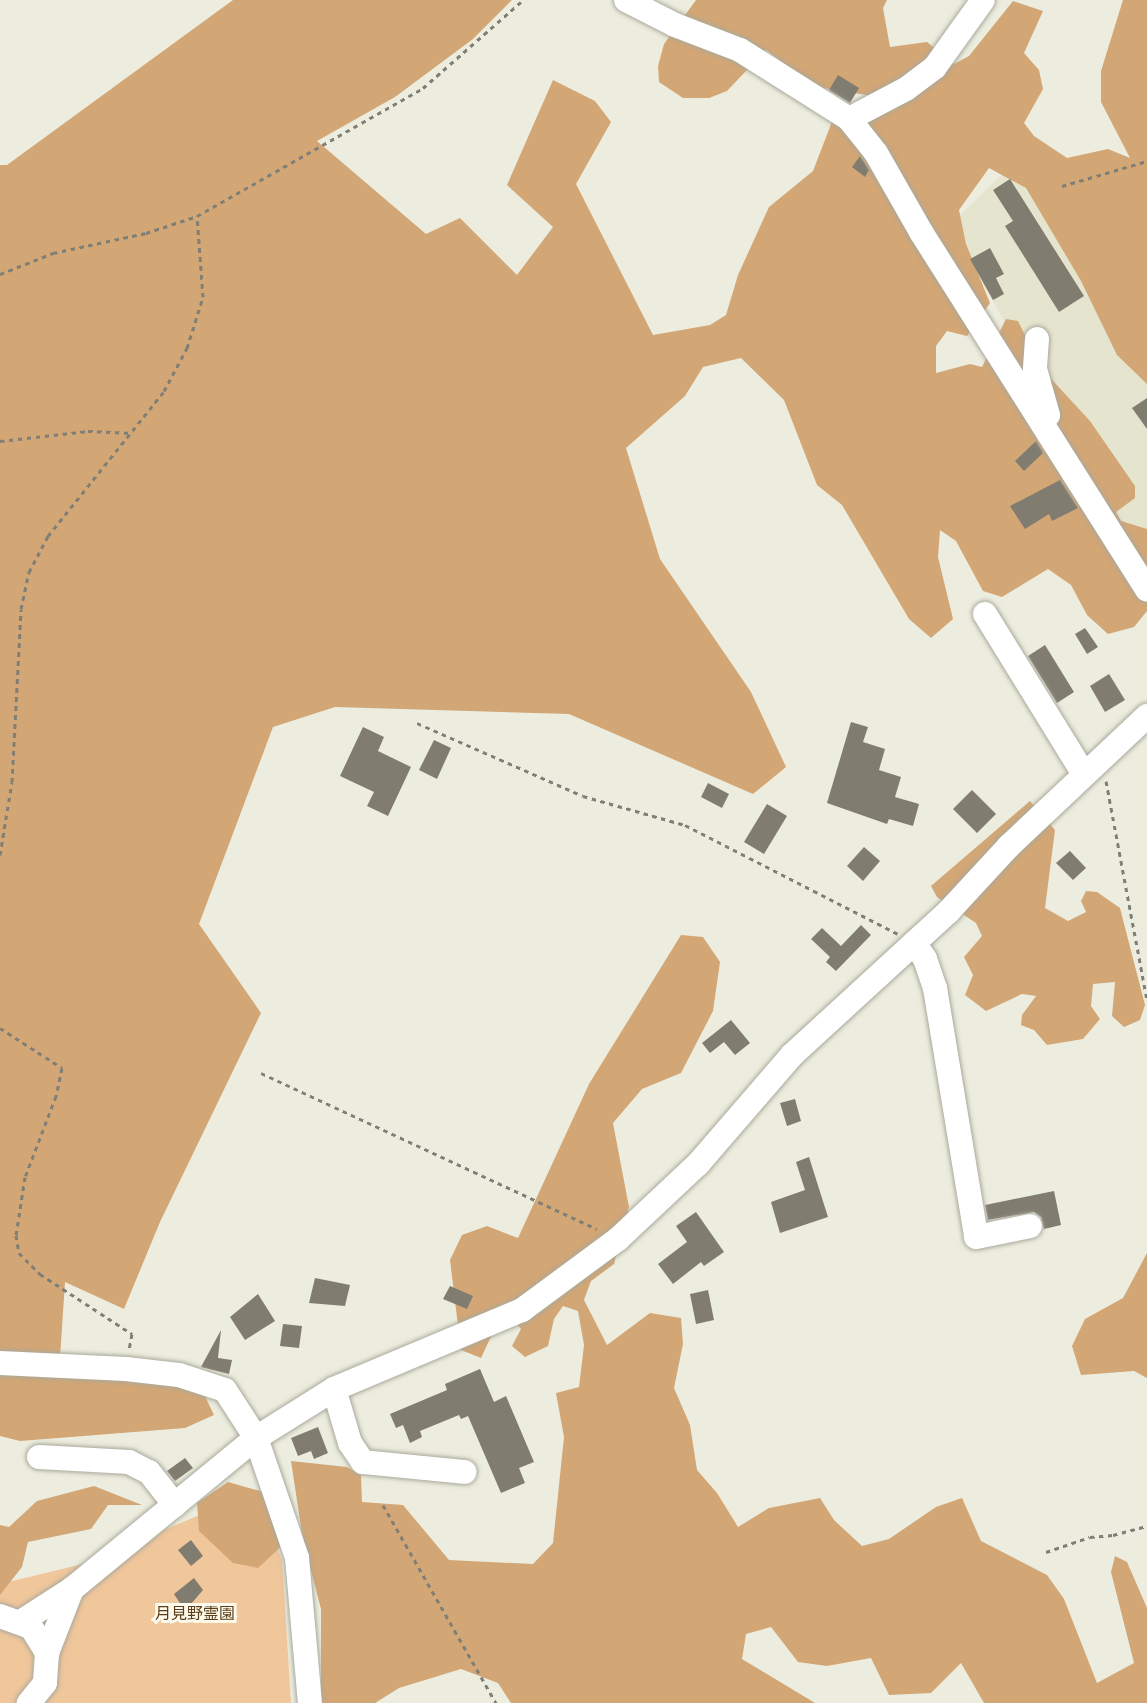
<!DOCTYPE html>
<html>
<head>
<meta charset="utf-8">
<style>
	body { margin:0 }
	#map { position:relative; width:1147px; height:1703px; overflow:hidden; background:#ededdf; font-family:"Varela Round","Noto Sans JP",sans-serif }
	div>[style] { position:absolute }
	.built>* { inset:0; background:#e5e5cf }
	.green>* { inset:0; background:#f0c69b }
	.forest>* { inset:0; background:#d3a675 }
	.building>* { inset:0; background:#817c70 }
	.path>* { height:3px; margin-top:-1.5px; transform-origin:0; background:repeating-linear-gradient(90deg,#7f7f76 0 4.5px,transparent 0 9px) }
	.roads { filter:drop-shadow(0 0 2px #a9a99c) drop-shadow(0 0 2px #a9a99c) }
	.minor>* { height:24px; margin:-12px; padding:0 12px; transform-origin:12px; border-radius:12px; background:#fff }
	span { translate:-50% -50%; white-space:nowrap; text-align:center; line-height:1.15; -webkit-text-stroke:6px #fbfaec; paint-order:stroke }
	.park-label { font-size:16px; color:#5c3d17 }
</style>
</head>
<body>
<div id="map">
	<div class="built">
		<div style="clip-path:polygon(1025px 152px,1147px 355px,1147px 575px,950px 225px)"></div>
	</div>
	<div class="green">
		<div style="clip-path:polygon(253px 1492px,282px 1560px,291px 1703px,0 1703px,0 1584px,87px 1563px)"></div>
	</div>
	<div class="forest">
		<div style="clip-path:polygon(233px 0,512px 0,473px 39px,395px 97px,317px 141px,426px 234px,460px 218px,517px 275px,553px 227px,507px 185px,553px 80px,595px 101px,611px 122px,576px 184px,653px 335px,710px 325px,726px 315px,738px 275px,769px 207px,813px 171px,833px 119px,879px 97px,816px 87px,766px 50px,727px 91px,709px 98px,683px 98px,659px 82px,658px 66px,664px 44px,696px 0,887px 0,883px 8px,890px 47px,927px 42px,954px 64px,969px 56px,1013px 1px,1043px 11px,1024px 53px,1039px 70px,1043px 89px,1024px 123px,1034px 136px,1067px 158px,1108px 149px,1130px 158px,1101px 102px,1101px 71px,1123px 0,1147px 0,1147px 384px,1117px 355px,1081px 281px,1026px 188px,989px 168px,959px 210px,966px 244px,990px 303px,967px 336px,947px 331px,936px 346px,936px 373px,970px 364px,982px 367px,1006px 319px,1018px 321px,1041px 368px,1090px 421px,1135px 486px,1135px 498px,1116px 512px,1121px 521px,1147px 529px,1147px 611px,1134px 627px,1108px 634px,1087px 615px,1071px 585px,1048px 569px,1002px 597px,983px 591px,956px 541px,940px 530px,938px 557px,953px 619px,931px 638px,909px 619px,842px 505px,817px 485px,784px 400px,741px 358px,703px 367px,685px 396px,626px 448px,660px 559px,751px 692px,786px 767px,753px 794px,569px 714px,335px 707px,273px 727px,199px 924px,261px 1013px,160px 1222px,124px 1309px,65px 1282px,59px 1373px,183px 1382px,204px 1394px,214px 1415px,185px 1428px,20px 1441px,0 1436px,0 165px,7px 165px)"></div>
		<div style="clip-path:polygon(1030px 801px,1055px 830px,1045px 908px,1068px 921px,1086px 912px,1081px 901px,1086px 891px,1097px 892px,1120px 908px,1145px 1005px,1140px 1020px,1124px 1027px,1112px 1016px,1115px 982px,1093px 984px,1091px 1006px,1100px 1019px,1083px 1039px,1047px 1045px,1034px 1030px,1021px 1025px,1022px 1015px,1036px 996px,1022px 994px,986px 1011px,965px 995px,973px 975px,964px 957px,982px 936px,976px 923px,937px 897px,931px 886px)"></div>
		<div style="clip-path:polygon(681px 935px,703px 937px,720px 962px,713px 1011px,681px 1073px,642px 1089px,613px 1123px,629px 1207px,614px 1264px,591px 1281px,584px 1300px,607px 1345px,650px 1313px,681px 1318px,683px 1344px,674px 1388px,690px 1425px,697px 1470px,717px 1493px,738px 1527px,769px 1508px,820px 1498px,834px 1520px,862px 1546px,889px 1539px,936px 1507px,962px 1498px,981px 1541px,1047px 1575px,1064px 1599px,1097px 1683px,1134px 1663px,1111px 1572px,1115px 1556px,1127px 1562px,1147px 1608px,1147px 1703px,984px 1703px,961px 1663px,931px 1693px,889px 1695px,871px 1658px,827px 1666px,798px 1662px,771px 1627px,746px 1634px,742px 1659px,815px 1703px,511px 1703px,498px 1683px,461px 1669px,399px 1688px,375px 1703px,321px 1703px,321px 1609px,303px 1540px,291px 1461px,347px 1467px,361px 1475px,362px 1502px,403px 1505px,449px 1560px,533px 1564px,553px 1543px,564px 1437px,556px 1393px,579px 1387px,584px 1345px,578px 1311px,563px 1306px,554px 1319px,548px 1346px,525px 1357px,512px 1346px,521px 1329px,504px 1309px,481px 1358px,461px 1350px,450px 1260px,462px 1235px,487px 1226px,518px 1238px,589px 1084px)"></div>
		<div style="clip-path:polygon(1147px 1253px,1147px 1378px,1134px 1371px,1081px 1375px,1072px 1346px,1085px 1319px,1123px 1298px)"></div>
		<div style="clip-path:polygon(228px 1482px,267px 1493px,285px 1543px,258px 1568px,233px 1563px,199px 1531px,197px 1503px)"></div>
		<div style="clip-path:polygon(94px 1486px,142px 1505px,108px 1505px,91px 1529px,28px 1542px,22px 1567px,0 1595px,0 1525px,9px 1527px,37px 1501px)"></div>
	</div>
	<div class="building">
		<div style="clip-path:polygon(838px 75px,859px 88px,850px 103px,829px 90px)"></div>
		<div style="clip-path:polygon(860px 156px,869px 170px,865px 177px,852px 167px)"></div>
		<div style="clip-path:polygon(1010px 179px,1084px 296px,1059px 312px,1005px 226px,1013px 221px,993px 190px)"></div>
		<div style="clip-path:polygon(990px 248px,1004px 274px,996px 278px,1004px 294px,993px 300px,970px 259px)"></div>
		<div style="clip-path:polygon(1147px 398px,1147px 429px,1132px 408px)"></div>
		<div style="clip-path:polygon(1036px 441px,1043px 453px,1024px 471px,1015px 461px)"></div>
		<div style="clip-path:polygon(1060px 480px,1078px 508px,1052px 521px,1049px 514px,1025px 529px,1010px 506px)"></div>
		<div style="clip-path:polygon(1085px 628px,1098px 647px,1087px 654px,1075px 634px)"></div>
		<div style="clip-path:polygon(1045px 645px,1074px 692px,1057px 703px,1028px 656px)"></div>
		<div style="clip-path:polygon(1109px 674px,1125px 700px,1105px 712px,1090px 686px)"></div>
		<div style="clip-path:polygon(851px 722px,868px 727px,863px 742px,885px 749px,879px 770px,901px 777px,895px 797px,919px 804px,913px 826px,889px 819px,887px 824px,827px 803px)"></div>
		<div style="clip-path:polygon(363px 727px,384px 737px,378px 751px,411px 767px,388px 816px,367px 806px,374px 792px,340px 776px)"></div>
		<div style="clip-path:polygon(434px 740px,451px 748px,437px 779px,419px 770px)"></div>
		<div style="clip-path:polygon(708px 783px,729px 794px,722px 808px,701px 797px)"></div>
		<div style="clip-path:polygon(972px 790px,996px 814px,977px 833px,953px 809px)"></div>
		<div style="clip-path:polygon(767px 804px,787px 816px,764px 854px,744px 842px)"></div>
		<div style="clip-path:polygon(864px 847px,880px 861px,863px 881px,847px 866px)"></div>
		<div style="clip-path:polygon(1070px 851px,1086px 868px,1073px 880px,1056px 863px)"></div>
		<div style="clip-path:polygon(861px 925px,871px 935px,836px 971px,826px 962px,830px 957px,811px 939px,822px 928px,841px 946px)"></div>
		<div style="clip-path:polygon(731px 1020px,750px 1043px,735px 1055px,724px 1042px,710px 1053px,702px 1043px)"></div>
		<div style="clip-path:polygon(795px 1099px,801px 1121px,787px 1126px,780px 1103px)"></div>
		<div style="clip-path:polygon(809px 1157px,828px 1217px,780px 1233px,771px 1202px,805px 1190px,796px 1162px)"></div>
		<div style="clip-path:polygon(1054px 1191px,1061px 1225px,1044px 1229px,1041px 1217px,1034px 1212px,988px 1220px,985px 1205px)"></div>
		<div style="clip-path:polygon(696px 1212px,724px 1252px,704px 1266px,701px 1262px,673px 1284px,658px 1264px,687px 1242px,676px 1226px)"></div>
		<div style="clip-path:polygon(315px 1278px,350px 1285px,345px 1306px,309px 1303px)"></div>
		<div style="clip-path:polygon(450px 1286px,473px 1296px,467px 1309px,443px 1299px)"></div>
		<div style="clip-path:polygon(708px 1290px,714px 1320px,696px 1324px,690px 1294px)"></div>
		<div style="clip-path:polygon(258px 1294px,275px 1321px,245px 1340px,230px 1317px)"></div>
		<div style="clip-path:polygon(283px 1324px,302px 1326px,299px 1348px,280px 1346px)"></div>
		<div style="clip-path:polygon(221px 1330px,218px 1358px,232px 1360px,229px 1374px,201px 1367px)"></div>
		<div style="clip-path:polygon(480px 1369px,494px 1402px,506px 1396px,534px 1462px,519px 1468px,525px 1483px,501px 1493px,468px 1416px,461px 1419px,459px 1415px,420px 1431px,422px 1437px,410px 1443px,403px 1425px,396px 1428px,390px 1414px,447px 1390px,445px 1384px)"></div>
		<div style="clip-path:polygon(318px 1427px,328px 1453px,314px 1459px,311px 1451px,298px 1456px,291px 1438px)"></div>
		<div style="clip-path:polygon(185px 1458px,193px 1468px,175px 1481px,167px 1471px)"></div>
		<div style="clip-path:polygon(191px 1540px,203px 1556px,191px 1566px,178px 1550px)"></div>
		<div style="clip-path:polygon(194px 1578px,203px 1590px,185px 1611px,174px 1594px)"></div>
	</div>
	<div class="path">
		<div style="left:1062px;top:186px;width:89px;rotate:-16.4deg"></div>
		<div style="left:0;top:274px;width:57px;rotate:-21.6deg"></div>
		<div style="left:53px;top:253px;width:95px;rotate:-12.1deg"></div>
		<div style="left:146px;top:233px;width:54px;rotate:-18.4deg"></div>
		<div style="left:197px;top:216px;width:260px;rotate:-29.5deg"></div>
		<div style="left:423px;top:88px;width:133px;rotate:-41.3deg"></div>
		<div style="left:0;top:441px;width:89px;rotate:-6.5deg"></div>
		<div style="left:88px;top:431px;width:45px;rotate:2.5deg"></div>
		<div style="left:417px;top:723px;width:181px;rotate:23.7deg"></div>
		<div style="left:583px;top:796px;width:106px;rotate:15.9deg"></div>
		<div style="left:685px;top:825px;width:239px;rotate:27.1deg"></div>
		<div style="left:1106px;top:781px;width:223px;rotate:79.4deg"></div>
		<div style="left:0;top:855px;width:74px;rotate:-80.7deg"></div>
		<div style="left:12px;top:782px;width:173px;rotate:-87deg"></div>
		<div style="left:21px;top:609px;width:38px;rotate:-78deg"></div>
		<div style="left:29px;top:572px;width:41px;rotate:-62.2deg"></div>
		<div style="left:48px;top:536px;width:186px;rotate:-51.3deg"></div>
		<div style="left:164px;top:391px;width:49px;rotate:-61.9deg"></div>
		<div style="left:187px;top:348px;width:53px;rotate:-72.6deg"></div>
		<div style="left:203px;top:297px;width:81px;rotate:-94.2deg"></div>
		<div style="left:0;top:1028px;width:74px;rotate:32.8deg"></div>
		<div style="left:62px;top:1068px;width:29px;rotate:102deg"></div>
		<div style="left:56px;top:1096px;width:87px;rotate:110.9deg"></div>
		<div style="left:25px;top:1177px;width:59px;rotate:98.8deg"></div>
		<div style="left:16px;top:1235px;width:18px;rotate:81deg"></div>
		<div style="left:19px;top:1253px;width:30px;rotate:45deg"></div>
		<div style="left:40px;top:1274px;width:110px;rotate:33.1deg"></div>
		<div style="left:132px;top:1334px;width:15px;rotate:101deg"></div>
		<div style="left:261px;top:1073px;width:370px;rotate:24.9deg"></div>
		<div style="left:383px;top:1505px;width:228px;rotate:60.3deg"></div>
		<div style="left:1046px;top:1552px;width:46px;rotate:-18.8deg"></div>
		<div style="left:1090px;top:1537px;width:23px;rotate:-5deg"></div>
		<div style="left:1113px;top:1535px;width:35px;rotate:-15deg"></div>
	</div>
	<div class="roads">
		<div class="minor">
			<div style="left:626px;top:0;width:55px;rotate:27deg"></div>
			<div style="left:675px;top:25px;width:70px;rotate:21deg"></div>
			<div style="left:740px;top:50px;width:129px;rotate:32.3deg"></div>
			<div style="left:849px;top:119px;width:43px;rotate:51.5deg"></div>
			<div style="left:876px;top:153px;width:91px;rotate:60.3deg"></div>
			<div style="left:921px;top:232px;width:423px;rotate:57.7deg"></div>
			<div style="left:849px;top:119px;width:64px;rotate:-27.8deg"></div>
			<div style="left:906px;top:89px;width:36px;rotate:-37deg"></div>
			<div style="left:935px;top:67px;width:82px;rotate:-54.4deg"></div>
			<div style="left:1037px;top:339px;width:30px;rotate:94deg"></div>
			<div style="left:1035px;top:369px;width:48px;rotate:74.2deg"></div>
			<div style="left:985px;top:614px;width:188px;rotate:58.3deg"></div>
			<div style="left:914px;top:943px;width:19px;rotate:55deg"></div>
			<div style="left:925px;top:959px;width:31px;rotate:71deg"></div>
			<div style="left:935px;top:988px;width:252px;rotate:80.6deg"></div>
			<div style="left:976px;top:1237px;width:55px;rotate:-11.5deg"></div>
			<div style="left:0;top:1363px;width:126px;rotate:2.7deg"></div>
			<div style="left:126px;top:1369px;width:53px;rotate:6.5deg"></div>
			<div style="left:179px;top:1375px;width:48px;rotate:18.1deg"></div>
			<div style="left:225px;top:1390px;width:57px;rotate:57.1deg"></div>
			<div style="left:256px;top:1438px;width:127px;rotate:71.1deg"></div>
			<div style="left:297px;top:1558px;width:146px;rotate:84.9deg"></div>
			<div style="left:334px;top:1389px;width:56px;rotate:73.5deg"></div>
			<div style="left:350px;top:1443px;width:23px;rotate:56deg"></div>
			<div style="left:363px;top:1462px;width:102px;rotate:5.6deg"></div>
			<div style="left:39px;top:1457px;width:90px;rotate:3.2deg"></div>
			<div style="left:129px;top:1462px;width:22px;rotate:27deg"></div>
			<div style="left:149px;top:1472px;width:42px;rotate:51.8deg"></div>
			<div style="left:0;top:1616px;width:33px;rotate:20deg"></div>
			<div style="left:31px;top:1627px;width:31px;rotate:58deg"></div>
			<div style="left:47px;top:1653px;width:30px;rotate:94deg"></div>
			<div style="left:45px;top:1683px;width:26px;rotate:129deg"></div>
			<div style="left:22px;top:1621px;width:59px;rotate:-32.6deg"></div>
			<div style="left:72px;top:1589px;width:238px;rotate:-39.4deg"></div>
			<div style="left:256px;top:1438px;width:92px;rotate:-32.1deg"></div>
			<div style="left:334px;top:1389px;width:204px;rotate:-22.8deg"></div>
			<div style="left:522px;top:1310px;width:119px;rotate:-36.5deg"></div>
			<div style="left:618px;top:1239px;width:110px;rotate:-43.2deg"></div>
			<div style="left:698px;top:1164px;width:144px;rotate:-49.2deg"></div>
			<div style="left:792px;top:1055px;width:212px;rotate:-42.5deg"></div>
			<div style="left:948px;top:912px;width:90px;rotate:-47.3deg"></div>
			<div style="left:1009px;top:846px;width:190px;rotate:-43.3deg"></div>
			<div style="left:47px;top:1653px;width:69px;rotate:-68.7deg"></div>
		</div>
	</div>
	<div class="park-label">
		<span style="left:195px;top:1614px">月見野霊園</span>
	</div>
</div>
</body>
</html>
